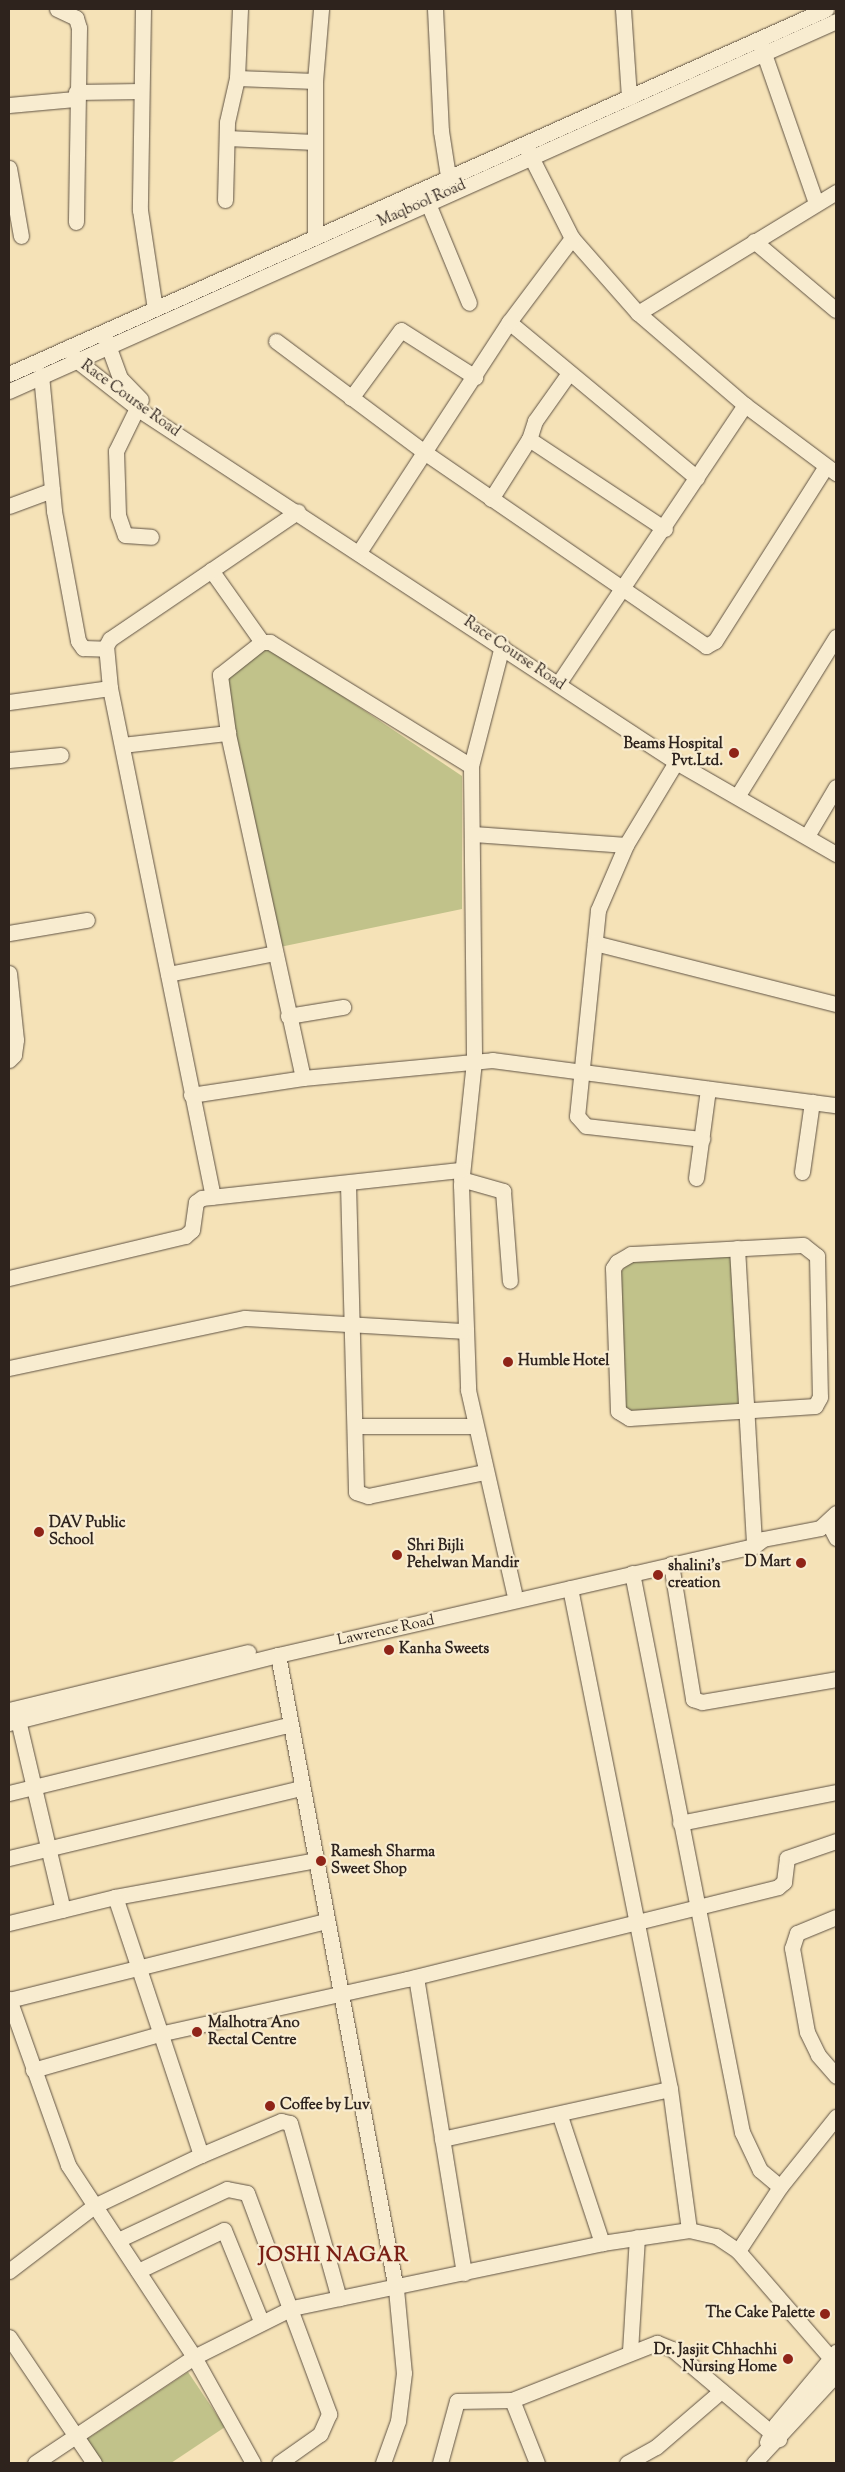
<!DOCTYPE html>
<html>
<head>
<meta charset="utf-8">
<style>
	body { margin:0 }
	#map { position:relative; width:845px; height:2472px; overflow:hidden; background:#f5e2b7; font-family:"Sorts Mill Goudy",serif }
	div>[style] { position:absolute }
	.green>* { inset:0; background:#c1c28a }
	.roads { filter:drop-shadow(0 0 1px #605344) drop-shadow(0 0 1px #605344) }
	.minor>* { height:15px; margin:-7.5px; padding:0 7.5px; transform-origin:7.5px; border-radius:7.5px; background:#f8ecd0 }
	.dots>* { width:14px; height:14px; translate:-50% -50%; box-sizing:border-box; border:2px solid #f8ecd0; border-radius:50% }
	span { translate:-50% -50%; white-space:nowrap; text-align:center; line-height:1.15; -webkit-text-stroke:4.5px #f8ecd0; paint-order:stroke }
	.street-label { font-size:15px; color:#2e231d }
	.poi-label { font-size:15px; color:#2e231d; font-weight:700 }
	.right { translate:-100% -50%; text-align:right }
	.left { translate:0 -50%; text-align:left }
	.district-label { font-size:20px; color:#7a1f14; font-weight:700; letter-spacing:1px }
	.frame { position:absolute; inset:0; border:10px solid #2e231d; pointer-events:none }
</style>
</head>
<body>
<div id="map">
	<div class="green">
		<div style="clip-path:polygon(265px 644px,462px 776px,462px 909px,280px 947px,220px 680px)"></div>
		<div style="clip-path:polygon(732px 1254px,742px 1405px,623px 1413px,616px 1278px,632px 1259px)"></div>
		<div style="clip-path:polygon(188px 2372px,225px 2427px,171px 2463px,99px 2463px,84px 2441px)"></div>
	</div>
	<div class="roads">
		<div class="minor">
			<div style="left:57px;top:9px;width:21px;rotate:25deg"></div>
			<div style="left:76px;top:18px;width:10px;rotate:73deg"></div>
			<div style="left:79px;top:28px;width:194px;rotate:90.9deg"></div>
			<div style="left:143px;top:9px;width:201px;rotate:90.9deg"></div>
			<div style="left:140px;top:210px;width:100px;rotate:81.4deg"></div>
			<div style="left:240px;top:9px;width:69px;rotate:92.5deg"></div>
			<div style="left:237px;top:78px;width:78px;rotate:2.2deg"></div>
			<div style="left:435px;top:9px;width:122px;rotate:87.2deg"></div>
			<div style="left:441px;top:131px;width:46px;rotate:81.2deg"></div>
			<div style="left:623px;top:9px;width:89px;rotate:86.1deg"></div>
			<div style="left:761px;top:45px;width:167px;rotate:70.8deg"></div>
			<div style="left:76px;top:92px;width:65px;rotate:-0.9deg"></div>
			<div style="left:9px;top:105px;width:66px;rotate:-5.2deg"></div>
			<div style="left:227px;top:138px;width:88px;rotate:2.6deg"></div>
			<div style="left:527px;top:149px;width:100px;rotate:63.2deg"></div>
			<div style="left:572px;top:238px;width:100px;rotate:48.7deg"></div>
			<div style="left:638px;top:313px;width:141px;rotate:40.7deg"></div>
			<div style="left:745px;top:405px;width:114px;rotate:36.8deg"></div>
			<div style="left:9px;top:168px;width:69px;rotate:80deg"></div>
			<div style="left:225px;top:200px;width:78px;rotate:-88.5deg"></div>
			<div style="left:227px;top:122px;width:45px;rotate:-77.2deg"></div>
			<div style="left:427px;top:201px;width:110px;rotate:67.6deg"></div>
			<div style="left:315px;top:235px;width:154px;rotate:-90deg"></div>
			<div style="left:315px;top:81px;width:72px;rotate:-85.2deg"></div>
			<div style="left:754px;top:241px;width:107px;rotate:40.1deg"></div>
			<div style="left:638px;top:313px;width:232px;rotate:-31.4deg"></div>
			<div style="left:509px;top:322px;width:244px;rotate:39.7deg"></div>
			<div style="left:105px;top:337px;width:44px;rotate:69.9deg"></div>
			<div style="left:120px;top:378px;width:30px;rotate:46deg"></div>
			<div style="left:276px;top:341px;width:189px;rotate:36.8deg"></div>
			<div style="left:427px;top:454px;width:339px;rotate:34.5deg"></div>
			<div style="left:706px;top:646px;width:10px;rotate:-29deg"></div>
			<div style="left:715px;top:641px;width:207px;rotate:-57.6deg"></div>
			<div style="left:69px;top:347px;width:13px;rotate:63deg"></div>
			<div style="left:75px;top:359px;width:84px;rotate:38.2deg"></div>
			<div style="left:141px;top:411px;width:640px;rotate:33.27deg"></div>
			<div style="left:676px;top:762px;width:185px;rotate:29.9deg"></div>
			<div style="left:569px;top:373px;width:59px;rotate:125.3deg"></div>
			<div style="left:535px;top:421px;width:19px;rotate:108deg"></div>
			<div style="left:529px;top:439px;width:163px;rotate:33.5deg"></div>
			<div style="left:9px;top:374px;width:895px;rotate:-24.07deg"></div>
			<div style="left:41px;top:375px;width:137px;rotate:84.5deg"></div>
			<div style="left:54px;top:511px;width:132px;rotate:79.5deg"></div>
			<div style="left:78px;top:641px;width:9px;rotate:54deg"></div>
			<div style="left:83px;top:648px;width:23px;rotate:2deg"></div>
			<div style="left:9px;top:391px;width:906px;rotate:-24.1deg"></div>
			<div style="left:351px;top:398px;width:84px;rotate:-53.7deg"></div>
			<div style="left:401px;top:330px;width:88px;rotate:32.4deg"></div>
			<div style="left:137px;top:408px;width:48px;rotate:116deg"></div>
			<div style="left:116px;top:451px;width:64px;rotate:88.2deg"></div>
			<div style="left:118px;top:515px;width:21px;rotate:71deg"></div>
			<div style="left:125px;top:535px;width:26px;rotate:4deg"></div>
			<div style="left:491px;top:499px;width:71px;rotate:-57.7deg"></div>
			<div style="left:9px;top:506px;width:46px;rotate:-20.4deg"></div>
			<div style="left:359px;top:552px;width:275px;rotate:-56.9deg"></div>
			<div style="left:509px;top:322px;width:105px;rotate:-53.1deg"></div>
			<div style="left:211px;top:570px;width:88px;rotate:54.7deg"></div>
			<div style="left:502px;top:646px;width:124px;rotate:104.5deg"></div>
			<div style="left:471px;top:766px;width:295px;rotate:89.4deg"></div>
			<div style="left:474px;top:1061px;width:125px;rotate:96deg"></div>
			<div style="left:461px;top:1185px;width:205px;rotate:88deg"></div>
			<div style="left:468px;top:1390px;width:207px;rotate:77.2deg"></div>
			<div style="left:558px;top:684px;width:336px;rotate:-56.2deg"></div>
			<div style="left:110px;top:688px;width:519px;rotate:78.56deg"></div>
			<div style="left:9px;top:702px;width:102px;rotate:-7.9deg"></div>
			<div style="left:110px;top:688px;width:42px;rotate:-95.4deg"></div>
			<div style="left:106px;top:646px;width:8px;rotate:-60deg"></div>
			<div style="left:110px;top:639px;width:227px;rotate:-34.2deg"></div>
			<div style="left:122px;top:745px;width:107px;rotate:-6.5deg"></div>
			<div style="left:9px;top:760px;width:52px;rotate:-5.5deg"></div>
			<div style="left:676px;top:762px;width:97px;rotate:121.1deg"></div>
			<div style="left:626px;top:845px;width:71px;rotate:113.3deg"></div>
			<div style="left:598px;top:910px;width:207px;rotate:95.8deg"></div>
			<div style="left:577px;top:1116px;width:13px;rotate:48deg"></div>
			<div style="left:586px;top:1126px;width:117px;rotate:6.4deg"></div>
			<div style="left:738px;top:795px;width:186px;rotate:-58.2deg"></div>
			<div style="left:474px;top:834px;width:152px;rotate:4.1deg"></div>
			<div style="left:807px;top:836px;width:57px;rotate:-59.4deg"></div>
			<div style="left:9px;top:933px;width:79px;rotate:-9.5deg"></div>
			<div style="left:595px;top:943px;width:249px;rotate:14.2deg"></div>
			<div style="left:9px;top:973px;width:67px;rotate:84deg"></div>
			<div style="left:16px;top:1040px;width:15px;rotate:98deg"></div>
			<div style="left:14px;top:1055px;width:7px;rotate:135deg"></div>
			<div style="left:168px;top:974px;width:109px;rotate:-11.1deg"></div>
			<div style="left:288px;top:1016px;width:56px;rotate:-9.3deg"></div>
			<div style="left:303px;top:1078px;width:353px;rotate:-102.3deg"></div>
			<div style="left:228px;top:733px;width:59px;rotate:-97.9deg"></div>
			<div style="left:220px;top:675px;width:53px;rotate:-38.2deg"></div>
			<div style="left:262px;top:642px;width:8px"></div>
			<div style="left:270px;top:642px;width:236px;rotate:31.7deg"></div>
			<div style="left:191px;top:1095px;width:113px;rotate:-8.6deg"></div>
			<div style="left:303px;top:1078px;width:190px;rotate:-5.4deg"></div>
			<div style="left:492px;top:1060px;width:347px;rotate:7.5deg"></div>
			<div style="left:802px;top:1172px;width:71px;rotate:-81.9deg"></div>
			<div style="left:696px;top:1178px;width:90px;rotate:-82.3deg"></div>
			<div style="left:461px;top:1179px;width:44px;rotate:15.9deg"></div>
			<div style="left:503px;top:1191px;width:90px;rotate:85.6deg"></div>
			<div style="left:348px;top:1184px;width:308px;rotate:88.5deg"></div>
			<div style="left:356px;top:1492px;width:13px;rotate:18deg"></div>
			<div style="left:368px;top:1496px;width:118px;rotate:-11.7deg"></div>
			<div style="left:803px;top:1245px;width:18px;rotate:38deg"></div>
			<div style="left:817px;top:1256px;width:141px;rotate:88.8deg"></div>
			<div style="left:820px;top:1397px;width:10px;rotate:119deg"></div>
			<div style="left:815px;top:1406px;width:186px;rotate:176.3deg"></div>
			<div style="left:629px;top:1418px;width:13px;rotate:-148deg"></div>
			<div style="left:618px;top:1411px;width:143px;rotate:-92deg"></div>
			<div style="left:613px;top:1268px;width:7px;rotate:-56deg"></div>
			<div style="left:617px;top:1262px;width:16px;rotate:-30deg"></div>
			<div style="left:631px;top:1254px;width:172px;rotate:-3deg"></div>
			<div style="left:737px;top:1248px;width:298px;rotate:86.7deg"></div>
			<div style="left:9px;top:1278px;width:181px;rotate:-13.4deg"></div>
			<div style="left:185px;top:1236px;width:9px;rotate:-41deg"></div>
			<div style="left:192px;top:1230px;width:28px;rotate:-82deg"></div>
			<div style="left:196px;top:1202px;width:7px;rotate:-34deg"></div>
			<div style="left:202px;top:1198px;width:261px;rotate:-6.2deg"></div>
			<div style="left:9px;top:1368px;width:241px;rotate:-12deg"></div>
			<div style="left:245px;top:1318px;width:218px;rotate:3.4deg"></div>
			<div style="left:355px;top:1426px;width:118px"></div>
			<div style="left:828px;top:1522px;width:18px;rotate:63deg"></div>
			<div style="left:671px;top:1564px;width:137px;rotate:80.7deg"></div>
			<div style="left:693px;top:1699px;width:9px;rotate:18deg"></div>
			<div style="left:702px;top:1702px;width:136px;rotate:-9.7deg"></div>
			<div style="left:632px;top:1573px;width:570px;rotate:78.87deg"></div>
			<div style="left:742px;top:2132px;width:42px;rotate:64.7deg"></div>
			<div style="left:760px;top:2170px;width:26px;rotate:40deg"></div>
			<div style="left:570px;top:1588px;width:511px;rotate:78.71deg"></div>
			<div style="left:670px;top:2089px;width:142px;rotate:82.3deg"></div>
			<div style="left:278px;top:1655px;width:645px;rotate:79.46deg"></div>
			<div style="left:396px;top:2289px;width:84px;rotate:84.6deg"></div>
			<div style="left:404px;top:2373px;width:48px;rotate:97.1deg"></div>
			<div style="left:398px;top:2421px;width:45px;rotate:109.7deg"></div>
			<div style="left:9px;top:1710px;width:246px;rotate:-13.6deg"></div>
			<div style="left:18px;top:1720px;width:195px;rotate:76.7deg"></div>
			<div style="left:9px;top:1723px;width:277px;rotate:-14.2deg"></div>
			<div style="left:278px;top:1655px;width:488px;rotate:-12.9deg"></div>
			<div style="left:754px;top:1546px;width:11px;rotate:-38deg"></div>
			<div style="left:763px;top:1539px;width:58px;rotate:-10.9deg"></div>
			<div style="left:820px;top:1528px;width:22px;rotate:-43deg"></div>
			<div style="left:9px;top:1793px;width:288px;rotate:-13.7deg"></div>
			<div style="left:680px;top:1823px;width:159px;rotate:-11.2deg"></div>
			<div style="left:9px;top:1858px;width:299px;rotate:-13.5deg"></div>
			<div style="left:836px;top:1917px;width:42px;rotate:157.7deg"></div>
			<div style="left:797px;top:1933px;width:16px;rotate:108deg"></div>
			<div style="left:792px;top:1948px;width:85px;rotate:79.9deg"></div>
			<div style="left:807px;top:2032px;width:25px;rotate:64deg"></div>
			<div style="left:818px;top:2055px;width:28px;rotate:49deg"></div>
			<div style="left:9px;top:1923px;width:109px;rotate:-13.8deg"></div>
			<div style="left:115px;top:1897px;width:204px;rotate:-10.4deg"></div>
			<div style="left:416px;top:1977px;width:300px;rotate:80.8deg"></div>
			<div style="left:9px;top:1999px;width:176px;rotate:70.4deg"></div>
			<div style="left:68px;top:2165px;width:230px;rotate:56.7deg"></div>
			<div style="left:194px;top:2357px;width:121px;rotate:60.9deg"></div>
			<div style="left:9px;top:2000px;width:327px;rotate:-14deg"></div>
			<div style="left:33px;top:2070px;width:131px;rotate:-15.9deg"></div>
			<div style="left:159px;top:2034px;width:254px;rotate:-12.5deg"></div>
			<div style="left:407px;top:1979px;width:382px;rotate:-13.9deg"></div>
			<div style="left:778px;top:1887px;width:8px;rotate:-40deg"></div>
			<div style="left:784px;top:1882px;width:24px;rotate:-83deg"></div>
			<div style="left:787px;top:1858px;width:52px;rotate:-19.1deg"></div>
			<div style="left:560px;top:2116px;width:134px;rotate:71.7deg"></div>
			<div style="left:442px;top:2139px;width:233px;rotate:-12.4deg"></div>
			<div style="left:201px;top:2155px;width:87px;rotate:-23deg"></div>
			<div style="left:281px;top:2121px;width:9px;rotate:13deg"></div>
			<div style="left:290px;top:2123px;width:182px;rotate:74.4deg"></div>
			<div style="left:118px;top:2240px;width:120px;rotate:-25.1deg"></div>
			<div style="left:227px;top:2189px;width:20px;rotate:11deg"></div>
			<div style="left:247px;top:2193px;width:236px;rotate:69.6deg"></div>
			<div style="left:329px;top:2414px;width:22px;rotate:114deg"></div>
			<div style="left:320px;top:2434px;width:50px;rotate:144.7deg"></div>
			<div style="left:738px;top:2251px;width:77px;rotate:-56.7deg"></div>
			<div style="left:780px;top:2187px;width:90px;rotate:-51.3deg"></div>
			<div style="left:9px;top:2271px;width:107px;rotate:-37.4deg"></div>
			<div style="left:94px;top:2206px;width:119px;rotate:-25.5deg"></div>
			<div style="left:201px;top:2155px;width:272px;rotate:-108.4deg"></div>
			<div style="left:138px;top:2271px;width:95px;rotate:-25.5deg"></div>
			<div style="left:224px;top:2230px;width:98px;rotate:67.9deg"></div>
			<div style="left:9px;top:2337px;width:152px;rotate:56deg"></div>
			<div style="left:630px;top:2351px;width:114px;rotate:-86.5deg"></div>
			<div style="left:512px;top:2400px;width:68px;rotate:68.4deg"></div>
			<div style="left:767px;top:2442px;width:20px;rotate:-63deg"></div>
			<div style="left:776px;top:2424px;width:94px;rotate:-50.2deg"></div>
			<div style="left:35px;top:2463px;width:191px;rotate:-33.7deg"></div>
			<div style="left:194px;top:2357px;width:110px;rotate:-26.6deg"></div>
			<div style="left:292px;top:2308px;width:317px;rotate:-11.8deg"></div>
			<div style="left:602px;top:2243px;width:88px;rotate:-8.5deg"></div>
			<div style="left:689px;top:2230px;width:28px;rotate:13deg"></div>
			<div style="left:716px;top:2236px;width:27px;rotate:34deg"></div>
			<div style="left:738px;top:2251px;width:150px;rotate:49.1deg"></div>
			<div style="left:440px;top:2463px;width:64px;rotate:-74.7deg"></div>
			<div style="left:457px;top:2401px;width:55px;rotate:-1deg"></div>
			<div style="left:512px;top:2400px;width:156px;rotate:-21.5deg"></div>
			<div style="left:657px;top:2343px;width:16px;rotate:22deg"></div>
			<div style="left:672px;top:2349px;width:140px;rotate:40.1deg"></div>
			<div style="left:627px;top:2463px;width:33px;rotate:-29deg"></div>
			<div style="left:656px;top:2447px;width:86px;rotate:-40.7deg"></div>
			<div style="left:754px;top:2463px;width:121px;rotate:-47.3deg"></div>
		</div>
	</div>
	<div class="dots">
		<div style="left:734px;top:753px;background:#8f2418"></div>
		<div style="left:508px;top:1362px;background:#8f2418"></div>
		<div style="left:39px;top:1532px;background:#8f2418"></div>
		<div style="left:397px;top:1555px;background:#8f2418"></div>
		<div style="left:801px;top:1563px;background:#8f2418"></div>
		<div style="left:658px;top:1575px;background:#8f2418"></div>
		<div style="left:389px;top:1650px;background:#8f2418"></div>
		<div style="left:321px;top:1861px;background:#8f2418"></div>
		<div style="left:197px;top:2032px;background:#8f2418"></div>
		<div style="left:270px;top:2106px;background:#8f2418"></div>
		<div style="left:825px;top:2314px;background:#8f2418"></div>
		<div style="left:788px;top:2359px;background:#8f2418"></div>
	</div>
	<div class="street-label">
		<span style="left:422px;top:204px;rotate:-24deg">Maqbool Road</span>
		<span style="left:130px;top:399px;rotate:36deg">Race Course Road</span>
		<span style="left:514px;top:654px;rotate:34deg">Race Course Road</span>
		<span style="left:386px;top:1631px;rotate:-12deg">Lawrence Road</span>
	</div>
	<div class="poi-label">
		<span class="right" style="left:723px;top:753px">Beams Hospital<br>Pvt.Ltd.</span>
		<span class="left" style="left:518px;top:1362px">Humble Hotel</span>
		<span class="left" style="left:49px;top:1532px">DAV Public<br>School</span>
		<span class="left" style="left:407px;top:1555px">Shri Bijli<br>Pehelwan Mandir</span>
		<span class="right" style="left:791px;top:1563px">D Mart</span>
		<span class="left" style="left:668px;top:1575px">shalini's<br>creation</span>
		<span class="left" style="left:399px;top:1650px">Kanha Sweets</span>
		<span class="left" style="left:331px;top:1861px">Ramesh Sharma<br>Sweet Shop</span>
		<span class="left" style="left:208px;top:2032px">Malhotra Ano<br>Rectal Centre</span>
		<span class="left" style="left:280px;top:2106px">Coffee by Luv</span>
		<span class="right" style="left:815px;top:2314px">The Cake Palette</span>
		<span class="right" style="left:777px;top:2359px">Dr. Jasjit Chhachhi<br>Nursing Home</span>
	</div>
	<div class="district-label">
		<span style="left:334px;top:2256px">JOSHI NAGAR</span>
	</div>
	<div class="frame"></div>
</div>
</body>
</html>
